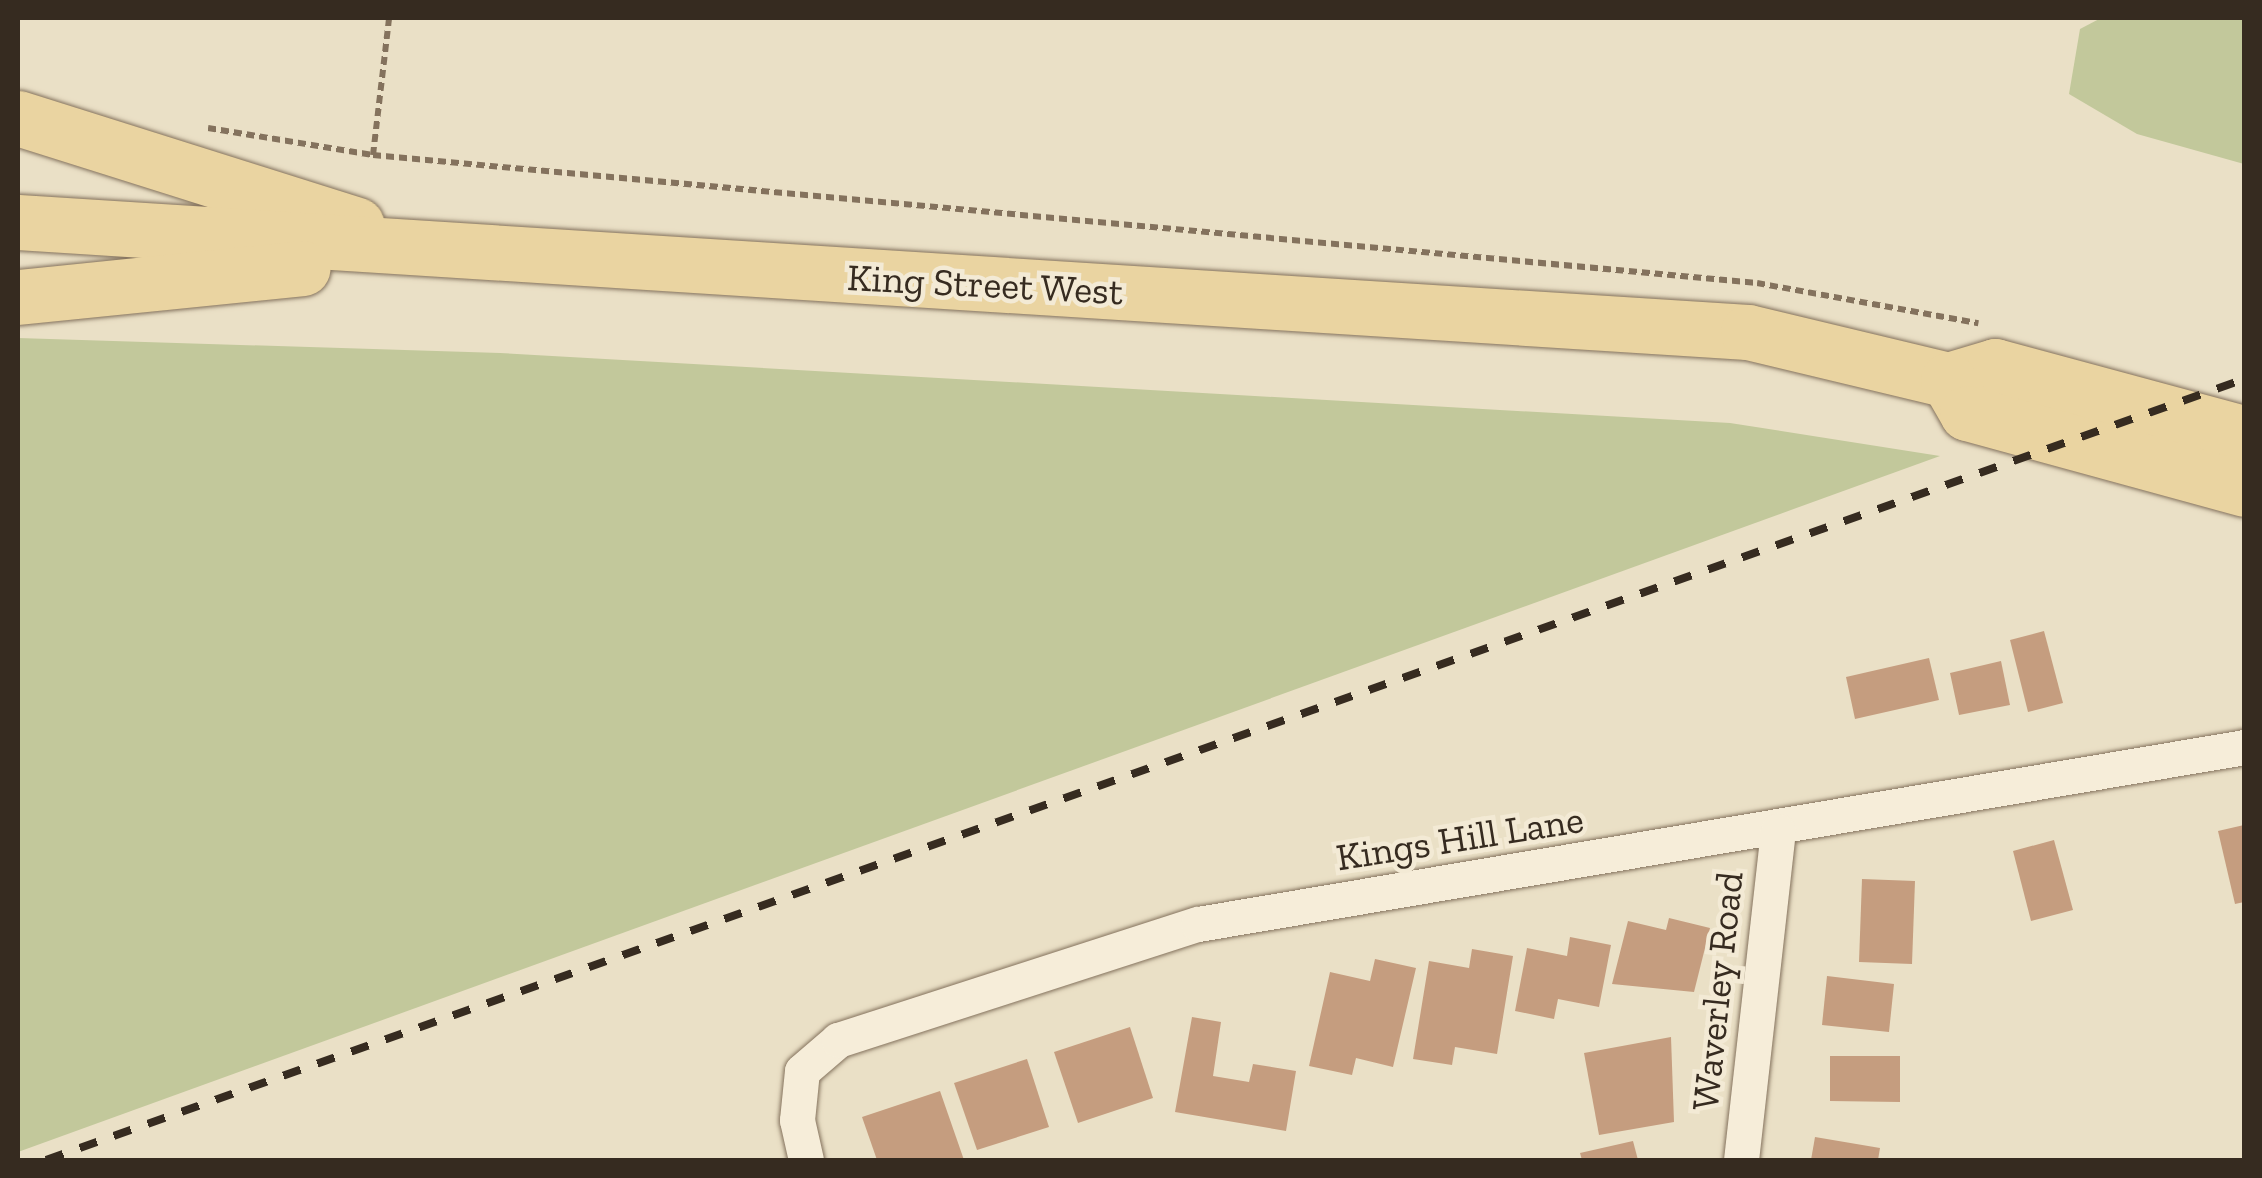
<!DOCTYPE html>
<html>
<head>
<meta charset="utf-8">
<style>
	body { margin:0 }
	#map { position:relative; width:2262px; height:1178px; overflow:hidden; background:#eae0c6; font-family:"Zilla Slab",serif }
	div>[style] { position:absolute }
	.green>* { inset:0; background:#c2c89b }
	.building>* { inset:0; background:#c59d7f }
	.path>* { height:6px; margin-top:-3px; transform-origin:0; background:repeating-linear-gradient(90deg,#84725d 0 8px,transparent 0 13px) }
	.roads { filter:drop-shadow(0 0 2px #84725d) drop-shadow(0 0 2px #84725d) }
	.street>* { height:35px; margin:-17.5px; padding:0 17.5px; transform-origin:17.5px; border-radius:17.5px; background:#f6edd9 }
	.primary>* { height:55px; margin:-27.5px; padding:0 27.5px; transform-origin:27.5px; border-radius:27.5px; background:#ead4a1 }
	.rail>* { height:8px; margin-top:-4px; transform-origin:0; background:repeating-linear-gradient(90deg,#362b20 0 18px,transparent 0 36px) }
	span { translate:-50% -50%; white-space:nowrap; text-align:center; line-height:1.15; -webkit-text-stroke:9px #f3ead5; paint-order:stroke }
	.street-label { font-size:38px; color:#362b20 }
	.frame { position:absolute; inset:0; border:20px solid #362b20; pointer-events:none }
</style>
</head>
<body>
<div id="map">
	<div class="green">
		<div style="clip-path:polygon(2101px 18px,2244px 18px,2244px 164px,2137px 134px,2069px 94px,2080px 29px)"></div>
		<div style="clip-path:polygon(18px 338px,500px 353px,1730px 423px,1940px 456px,18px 1152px)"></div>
	</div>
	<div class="building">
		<div style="clip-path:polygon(2044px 631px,2063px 703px,2028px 712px,2010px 640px)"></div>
		<div style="clip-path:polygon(1929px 658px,1939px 700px,1855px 719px,1846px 677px)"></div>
		<div style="clip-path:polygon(2001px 661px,2010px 705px,1959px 715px,1950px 673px)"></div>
		<div style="clip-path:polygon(2244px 825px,2244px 902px,2235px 904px,2218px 831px)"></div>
		<div style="clip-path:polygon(2054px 840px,2073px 910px,2031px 921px,2013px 851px)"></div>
		<div style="clip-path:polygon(1862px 879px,1915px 881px,1912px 964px,1859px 962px)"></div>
		<div style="clip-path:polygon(1669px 918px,1710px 928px,1694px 992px,1612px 984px,1628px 921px,1666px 930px)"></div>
		<div style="clip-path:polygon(1570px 937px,1611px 945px,1599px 1007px,1558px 999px,1554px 1019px,1515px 1011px,1527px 948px,1567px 956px)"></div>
		<div style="clip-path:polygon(1472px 949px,1513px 956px,1497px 1054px,1455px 1047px,1452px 1065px,1413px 1059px,1429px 961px,1469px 968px)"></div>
		<div style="clip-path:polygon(1375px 959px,1416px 968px,1393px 1067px,1356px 1058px,1352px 1075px,1309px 1066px,1330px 972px,1370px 981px)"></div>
		<div style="clip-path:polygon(1827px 976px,1894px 984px,1889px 1032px,1822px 1025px)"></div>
		<div style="clip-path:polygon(1192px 1017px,1221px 1022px,1213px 1076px,1249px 1082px,1253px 1064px,1296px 1071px,1286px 1131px,1175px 1112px)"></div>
		<div style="clip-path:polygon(1130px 1027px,1153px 1098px,1078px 1123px,1054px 1052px)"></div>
		<div style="clip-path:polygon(1671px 1037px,1674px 1122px,1599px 1135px,1584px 1053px)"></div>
		<div style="clip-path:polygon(1830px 1056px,1900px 1056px,1900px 1102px,1830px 1101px)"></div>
		<div style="clip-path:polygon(1027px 1059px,1049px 1127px,977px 1150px,954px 1083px)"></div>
		<div style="clip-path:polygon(940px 1091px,964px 1160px,877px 1160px,862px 1117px)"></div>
		<div style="clip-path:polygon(1815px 1137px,1880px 1148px,1878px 1160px,1811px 1160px)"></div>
		<div style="clip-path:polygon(1633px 1141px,1638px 1160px,1582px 1160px,1580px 1153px)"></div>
	</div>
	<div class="path">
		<div style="left:208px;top:128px;width:167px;rotate:9.3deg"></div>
		<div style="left:373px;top:155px;width:1390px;rotate:5.28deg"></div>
		<div style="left:1757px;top:283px;width:225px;rotate:10.3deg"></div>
		<div style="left:373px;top:155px;width:138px;rotate:-83.3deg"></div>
	</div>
	<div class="roads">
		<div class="street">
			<div style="left:806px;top:1160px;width:41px;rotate:-102.7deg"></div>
			<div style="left:797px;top:1120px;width:49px;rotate:-84.2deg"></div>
			<div style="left:802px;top:1071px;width:48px;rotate:-40.7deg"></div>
			<div style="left:838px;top:1040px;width:378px;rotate:-17.9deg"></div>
			<div style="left:1198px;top:924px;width:1061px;rotate:-9.6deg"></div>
			<div style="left:1741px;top:1160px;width:331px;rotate:-83.6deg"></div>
		</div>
		<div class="primary">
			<div style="left:18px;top:118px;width:355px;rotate:17.5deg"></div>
			<div style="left:18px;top:222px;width:1733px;rotate:3.64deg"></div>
			<div style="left:1748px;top:332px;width:206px;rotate:13.5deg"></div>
			<div style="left:1948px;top:380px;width:49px;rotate:-16.6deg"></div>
			<div style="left:1995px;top:366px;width:258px;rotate:15.1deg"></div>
			<div style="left:18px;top:297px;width:286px;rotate:-5.8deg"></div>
			<div style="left:1948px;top:380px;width:38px;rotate:60deg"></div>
			<div style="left:1967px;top:413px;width:287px;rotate:15.3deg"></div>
		</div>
	</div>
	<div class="rail">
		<div style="left:46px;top:1160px;width:2333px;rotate:-19.56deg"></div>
	</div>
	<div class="street-label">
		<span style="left:985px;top:285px;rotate:3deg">King Street West</span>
		<span style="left:1460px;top:839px;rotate:-9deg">Kings Hill Lane</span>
		<span style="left:1718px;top:991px;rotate:-84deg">Waverley Road</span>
	</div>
	<div class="frame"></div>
</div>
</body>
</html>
